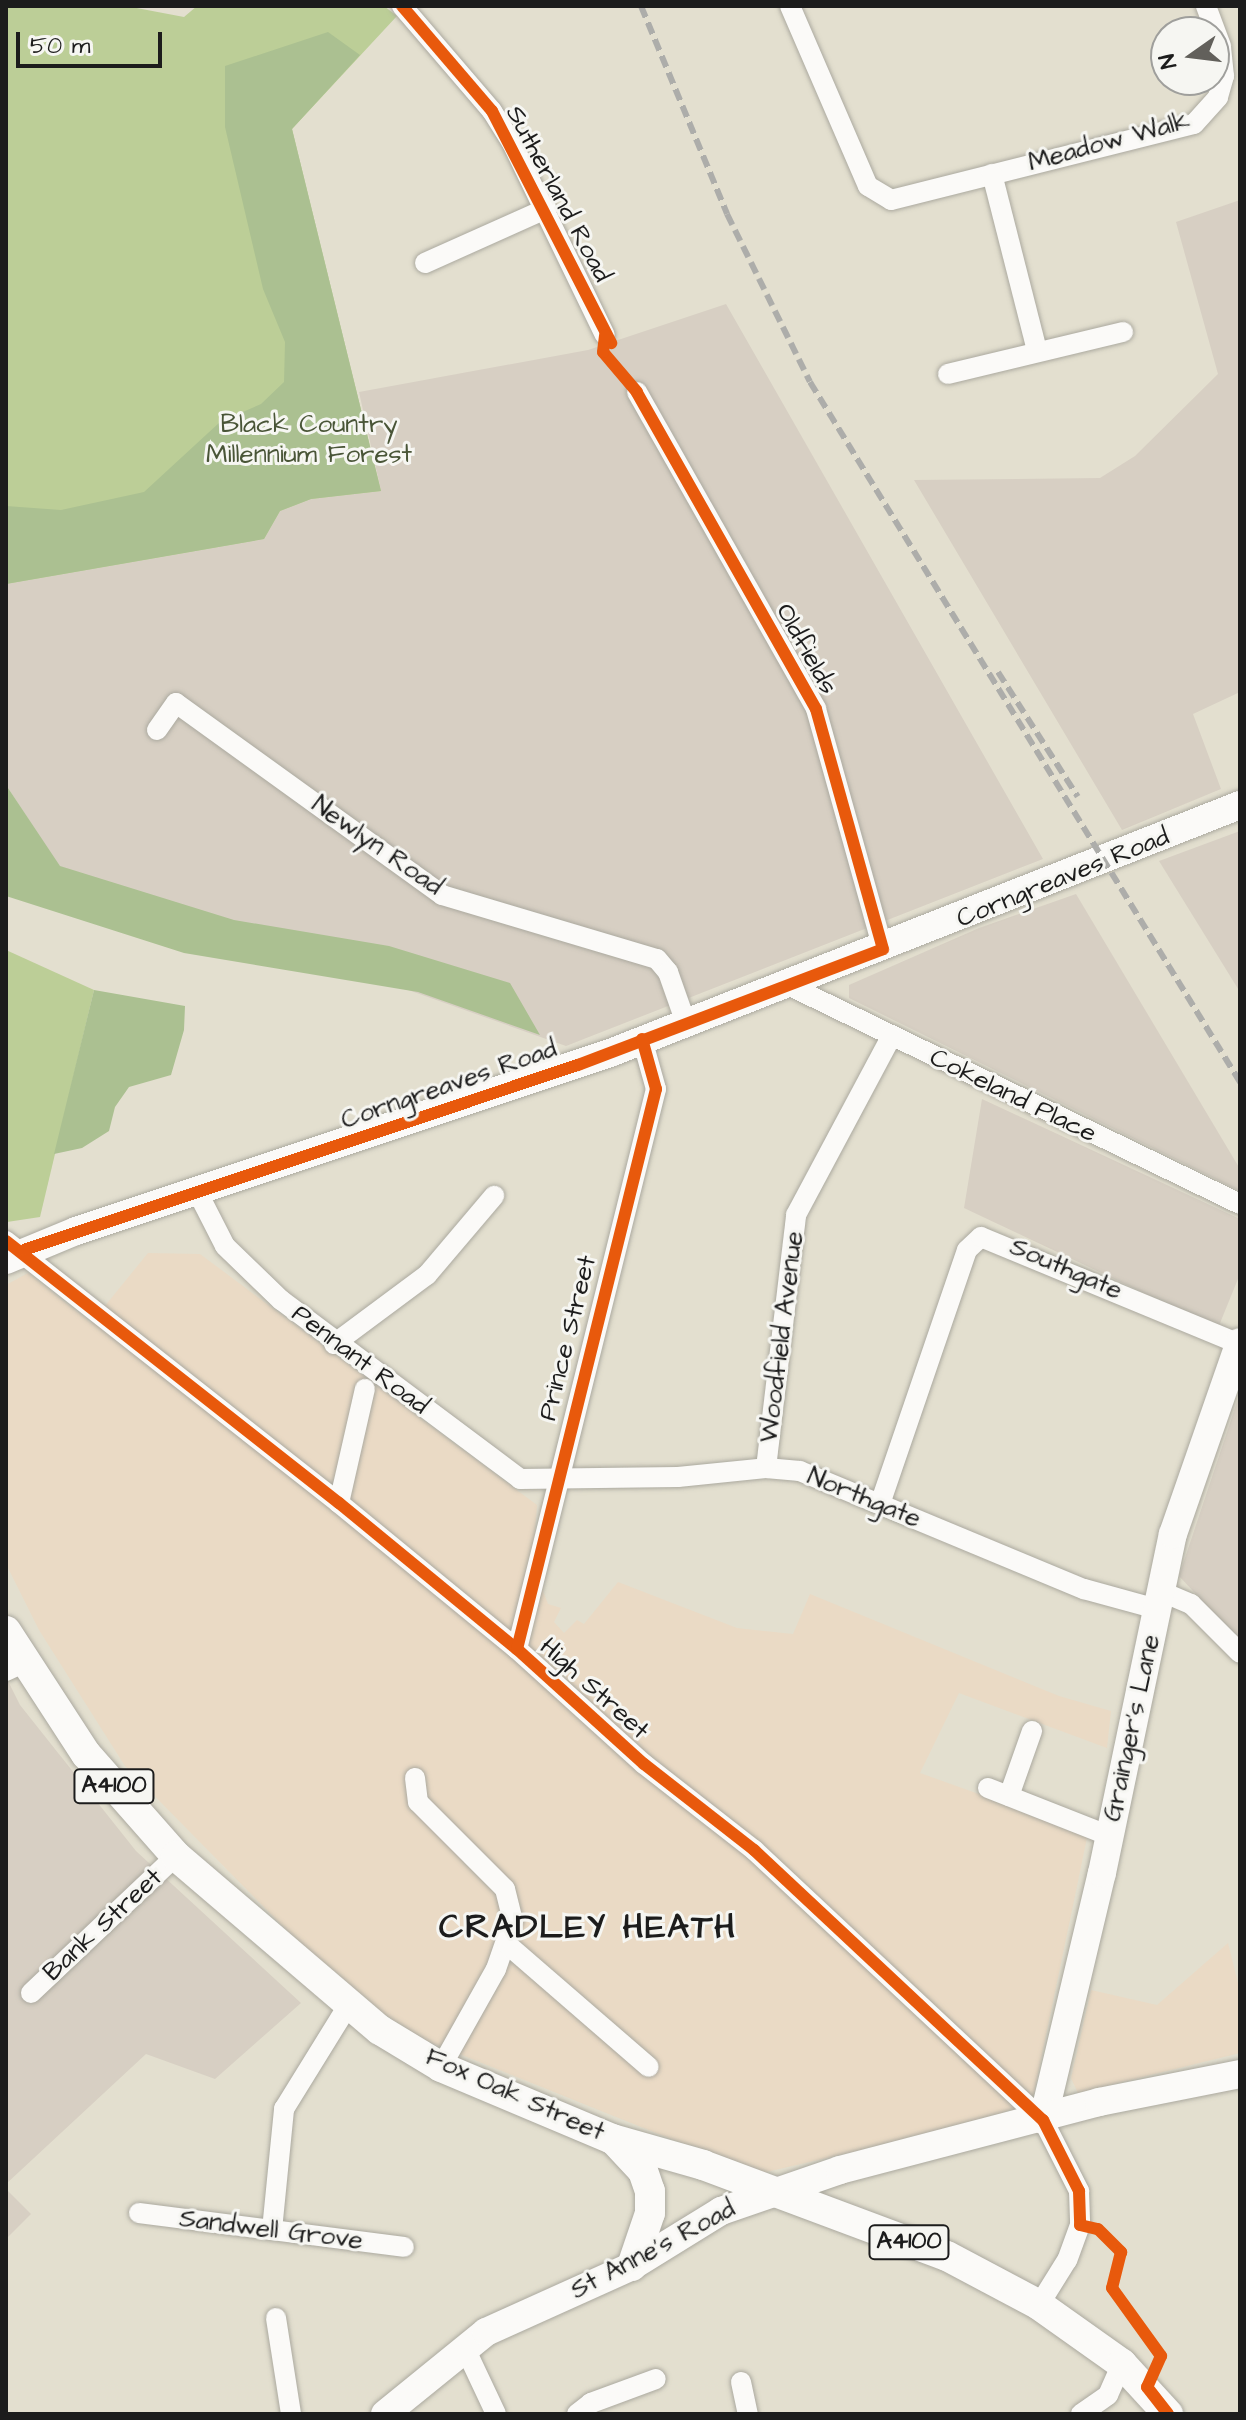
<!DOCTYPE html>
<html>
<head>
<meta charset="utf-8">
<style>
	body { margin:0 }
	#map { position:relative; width:1246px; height:2420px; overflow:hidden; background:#e3dfcf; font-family:"Architects Daughter",sans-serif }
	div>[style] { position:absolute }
	.built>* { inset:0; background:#eadac5 }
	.industrial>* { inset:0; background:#d7cfc3 }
	.green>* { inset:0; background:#bcce97 }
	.forest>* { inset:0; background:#abc091 }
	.roads { filter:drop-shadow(0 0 2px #aba99f) drop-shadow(0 0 2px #aba99f) }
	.street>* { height:20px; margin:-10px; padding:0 10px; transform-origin:10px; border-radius:10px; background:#fbfaf8 }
	.secondary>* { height:28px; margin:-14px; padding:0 14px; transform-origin:14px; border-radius:14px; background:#fbfaf8 }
	.primary>* { height:30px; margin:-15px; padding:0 15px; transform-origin:15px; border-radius:15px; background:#fbfaf8 }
	.rail>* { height:6px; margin-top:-3px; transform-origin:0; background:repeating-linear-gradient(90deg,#adadaa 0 12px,transparent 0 18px) }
	.cycleway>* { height:12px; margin:-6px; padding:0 6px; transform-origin:6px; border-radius:6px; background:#e8590c }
	span { translate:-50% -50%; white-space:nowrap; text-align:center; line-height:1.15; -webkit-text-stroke:6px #f6f6f2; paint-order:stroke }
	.shield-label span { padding:2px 6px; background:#f6f6f2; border:2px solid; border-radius:6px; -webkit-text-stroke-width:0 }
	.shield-label { font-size:24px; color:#1c1c1c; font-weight:700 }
	.street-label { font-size:26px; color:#1c1c1c }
	.park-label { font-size:26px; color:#495537 }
	.district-label { font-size:34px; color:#1c1c1c; font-weight:700; letter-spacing:2px }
	.frame { position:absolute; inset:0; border:8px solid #1c1c1c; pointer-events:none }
	.north { position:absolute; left:1150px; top:16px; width:80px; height:80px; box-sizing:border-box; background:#f6f6f2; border:2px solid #9f9f9c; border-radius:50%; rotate:256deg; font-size:22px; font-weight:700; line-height:32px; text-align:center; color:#1c1c1c }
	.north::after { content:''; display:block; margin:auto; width:28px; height:36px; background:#62605b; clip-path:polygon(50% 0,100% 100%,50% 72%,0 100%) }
	.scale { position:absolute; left:16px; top:32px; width:146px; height:36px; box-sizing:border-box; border:4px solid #1c1c1c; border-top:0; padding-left:10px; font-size:24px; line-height:28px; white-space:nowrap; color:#1c1c1c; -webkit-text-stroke:6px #f6f6f2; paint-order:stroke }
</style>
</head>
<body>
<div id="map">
	<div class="built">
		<div style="clip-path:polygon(148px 1253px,200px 1254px,537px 1505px,533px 1565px,548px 1604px,561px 1608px,554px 1622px,564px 1633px,577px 1620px,584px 1624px,618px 1582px,737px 1628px,793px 1634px,810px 1594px,1059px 1696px,1111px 1711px,1107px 1748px,959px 1693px,920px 1773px,1088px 1833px,1033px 2098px,987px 2121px,758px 2174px,412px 2035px,328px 1972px,125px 1766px,39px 1630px,6px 1564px,6px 1285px,28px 1273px,91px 1323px)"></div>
		<div style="clip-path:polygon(1228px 1943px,1240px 1991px,1240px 2053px,1078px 2093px,1071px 2078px,1091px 1990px,1157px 2005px)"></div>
	</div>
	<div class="industrial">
		<div style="clip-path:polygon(1240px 200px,1240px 692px,1193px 714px,1221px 789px,1122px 830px,914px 480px,1100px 478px,1135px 456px,1218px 374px,1176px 222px)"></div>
		<div style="clip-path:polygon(726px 304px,1043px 859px,566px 1046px,59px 866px,6px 785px,6px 584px,264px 539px,280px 511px,311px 499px,381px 491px,359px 392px,588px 350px)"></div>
		<div style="clip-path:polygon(1240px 831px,1240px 992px,1159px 861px)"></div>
		<div style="clip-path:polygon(1076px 894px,1240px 1169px,1240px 1191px,849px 998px,849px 985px,979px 928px)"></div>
		<div style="clip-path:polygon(982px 1099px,1240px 1219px,1240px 1274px,1218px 1328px,964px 1208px)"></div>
		<div style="clip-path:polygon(1240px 1393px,1240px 1641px,1179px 1576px)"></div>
		<div style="clip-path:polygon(6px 1677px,20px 1705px,136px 1851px,301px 2003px,215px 2079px,146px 2054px,6px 2184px)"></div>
		<div style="clip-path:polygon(6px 2189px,31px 2214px,6px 2239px)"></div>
	</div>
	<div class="green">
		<div style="clip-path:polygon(6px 6px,126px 6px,184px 17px,197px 6px,384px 6px,397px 16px,292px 129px,381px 491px,311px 499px,280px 511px,264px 539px,6px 584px)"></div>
		<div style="clip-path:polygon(6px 950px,94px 990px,40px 1217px,7px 1222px)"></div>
	</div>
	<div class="forest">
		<div style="clip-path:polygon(328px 32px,360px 55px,292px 129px,381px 491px,311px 499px,280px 511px,264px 539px,6px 584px,6px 506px,61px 510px,144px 492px,220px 422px,261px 404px,284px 382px,285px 342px,263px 289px,225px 127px,225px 66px)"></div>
		<div style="clip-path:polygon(6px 785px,60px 866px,234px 920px,389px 946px,510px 983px,540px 1035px,418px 992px,184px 953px,6px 896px)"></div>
		<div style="clip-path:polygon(94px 990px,185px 1006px,184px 1030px,171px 1075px,129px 1087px,115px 1107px,109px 1131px,82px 1148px,54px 1154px)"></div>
	</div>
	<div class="roads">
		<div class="street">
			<div style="left:402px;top:6px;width:138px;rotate:49.4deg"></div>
			<div style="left:492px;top:111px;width:38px;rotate:58deg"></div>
			<div style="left:512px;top:143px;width:213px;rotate:64.2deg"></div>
			<div style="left:790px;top:6px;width:196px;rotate:66.6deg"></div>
			<div style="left:868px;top:186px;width:27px;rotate:31deg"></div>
			<div style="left:891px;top:200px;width:312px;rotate:-14.1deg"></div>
			<div style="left:1194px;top:124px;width:36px;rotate:-48deg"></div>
			<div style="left:1218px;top:97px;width:22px;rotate:-74deg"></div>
			<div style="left:1224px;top:76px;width:30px;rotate:-96deg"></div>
			<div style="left:1221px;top:46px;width:43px;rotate:-110.6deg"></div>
			<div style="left:992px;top:174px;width:183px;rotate:75.7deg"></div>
			<div style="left:425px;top:263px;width:133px;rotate:-24.1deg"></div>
			<div style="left:948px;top:374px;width:180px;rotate:-13.5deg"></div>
			<div style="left:637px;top:392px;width:364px;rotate:60.5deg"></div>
			<div style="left:816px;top:709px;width:249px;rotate:74.4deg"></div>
			<div style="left:157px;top:730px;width:33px;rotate:-55deg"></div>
			<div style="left:176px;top:703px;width:328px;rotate:35.8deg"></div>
			<div style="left:442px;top:895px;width:224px;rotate:16.6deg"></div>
			<div style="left:657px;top:959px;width:17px;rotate:50deg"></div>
			<div style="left:668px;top:972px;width:54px;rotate:70.6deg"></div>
			<div style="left:788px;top:985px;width:502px;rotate:25.85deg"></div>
			<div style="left:198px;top:1193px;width:59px;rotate:63deg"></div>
			<div style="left:225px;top:1246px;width:78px;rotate:44deg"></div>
			<div style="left:281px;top:1300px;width:299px;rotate:36.8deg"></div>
			<div style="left:520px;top:1479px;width:158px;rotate:-0.7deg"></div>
			<div style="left:678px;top:1477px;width:88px;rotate:-5.8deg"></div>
			<div style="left:766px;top:1468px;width:34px;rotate:5deg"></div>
			<div style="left:800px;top:1471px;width:308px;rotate:22.6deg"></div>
			<div style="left:1084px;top:1589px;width:76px;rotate:15.3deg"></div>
			<div style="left:6px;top:1241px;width:424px;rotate:38.2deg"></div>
			<div style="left:339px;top:1503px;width:230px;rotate:39.4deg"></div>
			<div style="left:517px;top:1649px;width:171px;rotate:42.2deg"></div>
			<div style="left:644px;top:1764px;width:140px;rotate:38deg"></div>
			<div style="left:754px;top:1850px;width:396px;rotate:43.1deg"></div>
			<div style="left:1043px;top:2120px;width:80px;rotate:63.1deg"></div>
			<div style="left:1079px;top:2191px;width:34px;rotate:88deg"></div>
			<div style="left:1080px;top:2225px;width:37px;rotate:110deg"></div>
			<div style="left:1067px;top:2260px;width:53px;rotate:121.9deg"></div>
			<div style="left:334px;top:1344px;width:116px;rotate:-36.6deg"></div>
			<div style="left:427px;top:1275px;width:104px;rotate:-49.7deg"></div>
			<div style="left:766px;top:1468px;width:255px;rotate:-83.2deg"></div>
			<div style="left:796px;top:1215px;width:202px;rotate:-61.9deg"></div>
			<div style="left:339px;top:1503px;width:117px;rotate:-77.2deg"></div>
			<div style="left:880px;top:1504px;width:268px;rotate:-71.1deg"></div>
			<div style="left:967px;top:1250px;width:19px;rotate:-43deg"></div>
			<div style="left:981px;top:1237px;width:279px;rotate:22.5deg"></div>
			<div style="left:1160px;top:1591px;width:34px;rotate:23deg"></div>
			<div style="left:1191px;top:1604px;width:69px;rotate:45deg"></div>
			<div style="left:517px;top:1649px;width:577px;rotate:-76.06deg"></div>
			<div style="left:656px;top:1089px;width:52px;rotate:-105.6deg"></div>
			<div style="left:6px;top:1671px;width:19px;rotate:-25deg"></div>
			<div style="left:415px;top:1778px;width:24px;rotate:83deg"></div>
			<div style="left:418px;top:1802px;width:123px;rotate:45deg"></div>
			<div style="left:505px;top:1889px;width:32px;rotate:76deg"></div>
			<div style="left:513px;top:1920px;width:52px;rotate:109.1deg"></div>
			<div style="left:496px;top:1969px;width:112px;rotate:119.3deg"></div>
			<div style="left:988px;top:1788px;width:131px;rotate:21.5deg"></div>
			<div style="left:1009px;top:1796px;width:69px;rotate:-70.5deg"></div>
			<div style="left:508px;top:1945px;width:186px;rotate:40.9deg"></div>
			<div style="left:31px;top:1993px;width:199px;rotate:-43.4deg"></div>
			<div style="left:139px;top:2213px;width:267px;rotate:7.3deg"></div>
			<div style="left:272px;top:2230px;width:122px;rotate:-84.3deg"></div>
			<div style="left:284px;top:2109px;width:120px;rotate:-58.3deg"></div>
			<div style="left:276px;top:2318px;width:97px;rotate:81.1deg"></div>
			<div style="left:464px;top:2346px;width:75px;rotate:64.8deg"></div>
			<div style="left:741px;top:2382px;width:33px;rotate:78deg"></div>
			<div style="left:577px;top:2414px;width:18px;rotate:-38deg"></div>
			<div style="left:591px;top:2403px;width:69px;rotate:-20.3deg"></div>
			<div style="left:1081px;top:2414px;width:33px;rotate:-35deg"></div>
			<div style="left:1108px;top:2395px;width:34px;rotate:-66deg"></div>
		</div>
		<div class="secondary">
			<div style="left:6px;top:1260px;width:76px;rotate:-22.5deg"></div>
			<div style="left:76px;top:1231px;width:563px;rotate:-18.43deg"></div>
			<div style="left:610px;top:1053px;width:677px;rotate:-21.49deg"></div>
			<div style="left:1043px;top:2120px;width:254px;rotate:-76.6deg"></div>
			<div style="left:1102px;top:1873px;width:346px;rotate:-78.2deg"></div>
			<div style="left:1173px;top:1534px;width:203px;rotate:-70.8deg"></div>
			<div style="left:385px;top:2414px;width:130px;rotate:-39.1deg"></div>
			<div style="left:486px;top:2332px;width:160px;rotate:-24.3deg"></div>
			<div style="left:632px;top:2266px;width:105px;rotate:-31.7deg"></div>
			<div style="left:721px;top:2211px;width:126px;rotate:-19deg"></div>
			<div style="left:840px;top:2170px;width:268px;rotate:-14.7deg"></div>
			<div style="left:1099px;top:2102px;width:144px;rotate:-11.2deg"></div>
		</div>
		<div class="primary">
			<div style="left:6px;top:1631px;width:147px;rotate:57deg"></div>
			<div style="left:86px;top:1754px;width:136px;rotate:48.6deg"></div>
			<div style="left:176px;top:1856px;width:268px;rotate:40.5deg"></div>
			<div style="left:380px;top:2030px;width:71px;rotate:31.2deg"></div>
			<div style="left:441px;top:2067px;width:186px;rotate:22.8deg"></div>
			<div style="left:612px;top:2139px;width:95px;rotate:15.9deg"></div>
			<div style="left:703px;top:2165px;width:260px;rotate:20.5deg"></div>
			<div style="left:947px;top:2256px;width:104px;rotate:28deg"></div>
			<div style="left:1039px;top:2305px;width:102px;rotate:35.4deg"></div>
			<div style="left:1122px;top:2364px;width:68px;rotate:47.4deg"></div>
			<div style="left:614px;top:2140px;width:42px;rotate:46.9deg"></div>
			<div style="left:643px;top:2171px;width:21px;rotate:71deg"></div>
			<div style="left:650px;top:2191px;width:22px;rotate:90deg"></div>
			<div style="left:650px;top:2213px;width:56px;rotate:108.8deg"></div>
		</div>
	</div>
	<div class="rail">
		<div style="left:641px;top:6px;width:225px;rotate:67.5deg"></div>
		<div style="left:727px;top:214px;width:187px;rotate:63.7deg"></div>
		<div style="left:810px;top:382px;width:822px;rotate:58.44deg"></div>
		<div style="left:998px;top:672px;width:148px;rotate:57.4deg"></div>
	</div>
	<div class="cycleway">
		<div style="left:402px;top:6px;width:138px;rotate:49.4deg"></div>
		<div style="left:492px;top:111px;width:261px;rotate:62.8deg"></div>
		<div style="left:6px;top:1241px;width:424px;rotate:38.2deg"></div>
		<div style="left:339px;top:1503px;width:230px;rotate:39.4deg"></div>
		<div style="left:517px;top:1649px;width:171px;rotate:42.2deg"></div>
		<div style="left:644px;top:1764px;width:140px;rotate:38deg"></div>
		<div style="left:754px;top:1850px;width:396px;rotate:43.1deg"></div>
		<div style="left:1043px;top:2120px;width:80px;rotate:63.1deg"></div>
		<div style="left:1079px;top:2191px;width:34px;rotate:88deg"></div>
		<div style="left:1080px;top:2225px;width:18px;rotate:13deg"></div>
		<div style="left:1098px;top:2229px;width:33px;rotate:45deg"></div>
		<div style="left:1121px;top:2252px;width:37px;rotate:104deg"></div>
		<div style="left:1112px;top:2288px;width:84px;rotate:54.2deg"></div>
		<div style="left:1161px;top:2356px;width:34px;rotate:114deg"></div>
		<div style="left:1147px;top:2387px;width:34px;rotate:52deg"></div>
		<div style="left:24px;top:1250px;width:584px;rotate:-18.47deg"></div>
		<div style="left:578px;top:1065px;width:326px;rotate:-20.8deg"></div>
		<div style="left:883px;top:949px;width:249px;rotate:-105.6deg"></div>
		<div style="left:816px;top:709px;width:364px;rotate:-119.5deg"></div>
		<div style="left:637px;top:392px;width:52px;rotate:-130.4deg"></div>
		<div style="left:603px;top:352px;width:17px;rotate:-83deg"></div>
		<div style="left:517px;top:1649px;width:577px;rotate:-76.06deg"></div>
		<div style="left:656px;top:1089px;width:52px;rotate:-105.6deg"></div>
	</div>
	<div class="shield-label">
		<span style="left:114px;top:1786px">A4100</span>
		<span style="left:909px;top:2242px">A4100</span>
	</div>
	<div class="street-label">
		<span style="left:1109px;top:142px;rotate:-15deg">Meadow Walk</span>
		<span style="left:558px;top:194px;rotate:62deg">Sutherland Road</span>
		<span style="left:806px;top:649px;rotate:61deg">Oldfields</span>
		<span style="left:377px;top:846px;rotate:35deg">Newlyn Road</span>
		<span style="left:1063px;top:878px;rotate:-22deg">Corngreaves Road</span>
		<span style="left:449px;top:1085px;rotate:-19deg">Corngreaves Road</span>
		<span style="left:1013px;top:1096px;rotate:26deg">Cokeland Place</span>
		<span style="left:1066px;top:1269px;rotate:23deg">Southgate</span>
		<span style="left:782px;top:1337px;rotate:-83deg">Woodfield Avenue</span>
		<span style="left:568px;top:1338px;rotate:-76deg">Prince Street</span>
		<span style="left:360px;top:1360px;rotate:37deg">Pennant Road</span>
		<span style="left:864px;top:1498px;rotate:22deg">Northgate</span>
		<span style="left:594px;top:1689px;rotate:42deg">High Street</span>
		<span style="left:1132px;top:1728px;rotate:-78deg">Grainger's Lane</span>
		<span style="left:103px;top:1925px;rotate:-43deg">Bank Street</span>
		<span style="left:515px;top:2095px;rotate:24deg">Fox Oak Street</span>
		<span style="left:271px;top:2230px;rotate:7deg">Sandwell Grove</span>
		<span style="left:653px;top:2250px;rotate:-28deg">St Anne's Road</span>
	</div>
	<div class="park-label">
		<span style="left:309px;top:440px">Black Country<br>Millennium Forest</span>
	</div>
	<div class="district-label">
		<span style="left:588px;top:1928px">CRADLEY HEATH</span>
	</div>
	<div class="frame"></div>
	<div class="north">N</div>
	<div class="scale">50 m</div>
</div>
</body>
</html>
